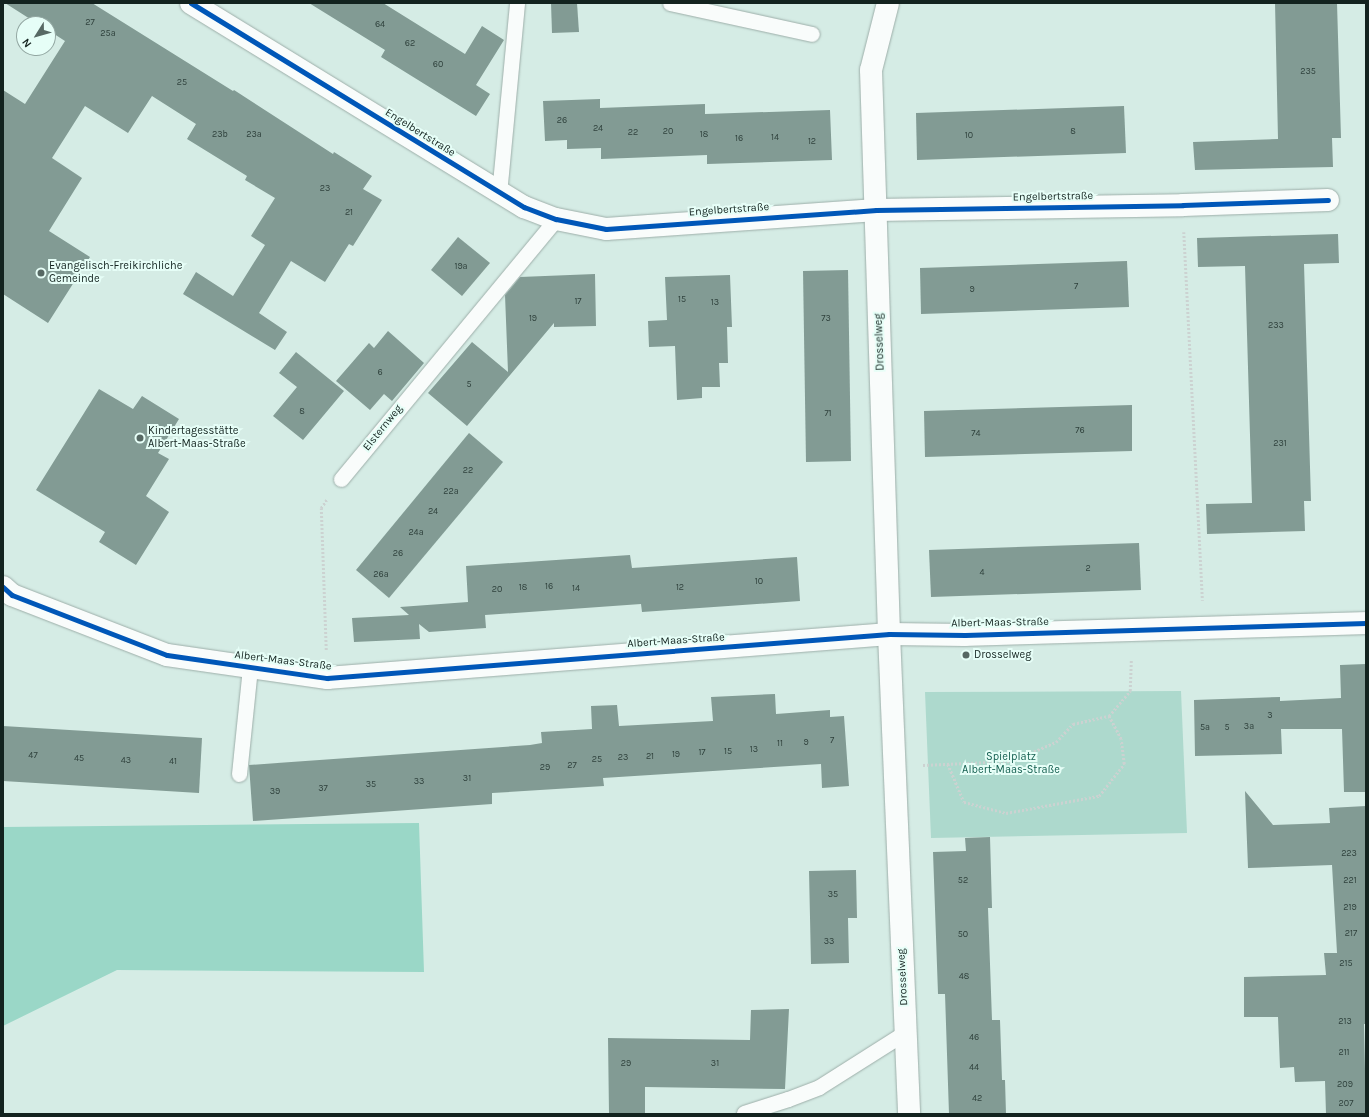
<!DOCTYPE html>
<html>
<head>
<meta charset="utf-8">
<style>
	body { margin:0 }
	#map { position:relative; width:1369px; height:1117px; overflow:hidden; background:#d5ece5; font-family:Karla,sans-serif }
	div>[style] { position:absolute }
	.green>* { inset:0; background:#add9cd }
	.forest>* { inset:0; background:#9ad7c7 }
	.building>* { inset:0; background:#829b94 }
	.path>* { height:2.5px; margin-top:-1.25px; transform-origin:0; background:repeating-linear-gradient(90deg,#ccd2d1 0 2px,transparent 0 4px) }
	.roads { filter:drop-shadow(0 0 1px #9daea9) drop-shadow(0 0 1px #9daea9) }
	.service>* { height:15px; margin:-7.5px; padding:0 7.5px; transform-origin:7.5px; border-radius:7.5px; background:#f9fcfb }
	.minor>* { height:22px; margin:-11px; padding:0 11px; transform-origin:11px; border-radius:11px; background:#f9fcfb }
	.cycleway>* { height:5px; margin:-2.5px; padding:0 2.5px; transform-origin:2.5px; border-radius:2.5px; background:#0057b8 }
	.dots>* { width:11px; height:11px; translate:-50% -50%; box-sizing:border-box; border:2px solid #e6fef7; border-radius:50% }
	span { translate:-50% -50%; white-space:nowrap; text-align:center; line-height:1.15; -webkit-text-stroke:4px #e6fef7; paint-order:stroke }
	.number-label { font-size:9px; color:#2f413c }
	.number-label span { -webkit-text-stroke-width:0 }
	.street-label { font-size:11px; color:#13231f }
	.poi-label { font-size:11px; color:#13231f }
	.left { translate:0 -50%; text-align:left }
	.park-label { font-size:11px; color:#135e4f }
	.frame { position:absolute; inset:0; border:4px solid #13231f; pointer-events:none }
	.north { position:absolute; left:16px; top:16px; width:40px; height:40px; box-sizing:border-box; background:#e6fef7; border:1px solid #92a6a1; border-radius:50%; rotate:233deg; font-size:11px; font-weight:700; line-height:16px; text-align:center; color:#13231f }
	.north::after { content:''; display:block; margin:auto; width:14px; height:18px; background:#576964; clip-path:polygon(50% 0,100% 100%,50% 72%,0 100%) }
</style>
</head>
<body>
<div id="map">
	<div class="green">
		<div style="clip-path:polygon(1181px 691px,1187px 833px,931px 838px,925px 692px)"></div>
	</div>
	<div class="forest">
		<div style="clip-path:polygon(419px 823px,424px 972px,117px 970px,3px 1026px,3px 827px)"></div>
	</div>
	<div class="building">
		<div style="clip-path:polygon(5px 3px,92px 3px,233px 91px,234px 90px,333px 154px,334px 152px,372px 176px,363px 189px,382px 200px,353px 246px,349px 244px,325px 282px,291px 261px,259px 313px,287px 332px,275px 350px,183px 294px,196px 272px,233px 296px,265px 245px,251px 236px,275px 198px,245px 180px,247px 176px,187px 139px,196px 124px,152px 96px,128px 133px,85px 106px,52px 158px,82px 178px,49px 231px,90px 257px,48px 323px,3px 294px,3px 90px,25px 104px,65px 41px,48px 30px,48px 24px,38px 24px)"></div>
		<div style="clip-path:polygon(309px 3px,383px 3px,465px 54px,482px 26px,504px 40px,476px 85px,490px 94px,476px 116px,381px 57px,385px 50px)"></div>
		<div style="clip-path:polygon(551px 3px,577px 3px,579px 32px,552px 33px)"></div>
		<div style="clip-path:polygon(1275px 3px,1337px 3px,1341px 138px,1332px 138px,1333px 167px,1195px 170px,1193px 142px,1278px 139px)"></div>
		<div style="clip-path:polygon(600px 99px,600px 108px,705px 104px,705px 114px,830px 110px,832px 160px,707px 164px,707px 155px,601px 159px,601px 148px,567px 149px,567px 140px,545px 141px,543px 101px)"></div>
		<div style="clip-path:polygon(1124px 106px,1126px 153px,917px 160px,916px 113px)"></div>
		<div style="clip-path:polygon(1338px 234px,1339px 263px,1304px 264px,1311px 501px,1304px 501px,1305px 531px,1207px 534px,1206px 504px,1252px 503px,1245px 266px,1198px 267px,1197px 238px)"></div>
		<div style="clip-path:polygon(458px 237px,490px 263px,462px 296px,431px 270px)"></div>
		<div style="clip-path:polygon(1127px 261px,1129px 307px,921px 314px,920px 268px)"></div>
		<div style="clip-path:polygon(848px 270px,851px 461px,806px 462px,803px 271px)"></div>
		<div style="clip-path:polygon(595px 274px,596px 326px,554px 327px,554px 323px,467px 426px,428px 393px,472px 342px,508px 372px,505px 295px,520px 277px)"></div>
		<div style="clip-path:polygon(730px 275px,732px 327px,727px 327px,728px 363px,719px 363px,720px 387px,702px 387px,702px 398px,677px 400px,675px 346px,649px 347px,648px 321px,667px 320px,665px 277px)"></div>
		<div style="clip-path:polygon(388px 331px,424px 363px,392px 401px,384px 394px,370px 410px,336px 381px,369px 343px,374px 348px)"></div>
		<div style="clip-path:polygon(296px 352px,344px 391px,303px 440px,273px 416px,297px 387px,279px 373px)"></div>
		<div style="clip-path:polygon(99px 389px,133px 409px,142px 396px,179px 419px,158px 453px,169px 459px,146px 496px,169px 512px,136px 565px,99px 542px,105px 532px,36px 490px)"></div>
		<div style="clip-path:polygon(1132px 405px,1132px 451px,925px 457px,924px 411px)"></div>
		<div style="clip-path:polygon(469px 433px,503px 462px,389px 598px,356px 570px)"></div>
		<div style="clip-path:polygon(1139px 543px,1141px 590px,931px 597px,929px 550px)"></div>
		<div style="clip-path:polygon(630px 555px,632px 568px,797px 557px,800px 601px,642px 612px,641px 604px,485px 615px,486px 628px,429px 632px,419px 624px,420px 639px,354px 642px,352px 618px,409px 615px,400px 607px,468px 602px,466px 566px)"></div>
		<div style="clip-path:polygon(1366px 664px,1366px 792px,1344px 792px,1342px 729px,1281px 729px,1282px 754px,1195px 756px,1194px 700px,1280px 697px,1280px 701px,1341px 698px,1340px 665px)"></div>
		<div style="clip-path:polygon(775px 694px,776px 714px,830px 710px,830px 717px,844px 716px,849px 786px,822px 788px,821px 764px,603px 778px,604px 786px,492px 793px,492px 804px,253px 821px,249px 765px,530px 745px,542px 743px,541px 732px,592px 729px,591px 706px,617px 705px,619px 726px,713px 721px,711px 697px)"></div>
		<div style="clip-path:polygon(3px 726px,202px 738px,199px 793px,3px 781px)"></div>
		<div style="clip-path:polygon(1245px 791px,1273px 825px,1330px 823px,1329px 808px,1366px 806px,1366px 1024px,1364px 1024px,1366px 1114px,1326px 1114px,1325px 1081px,1295px 1082px,1294px 1067px,1280px 1068px,1278px 1017px,1244px 1017px,1244px 977px,1326px 975px,1324px 953px,1337px 953px,1332px 865px,1248px 868px)"></div>
		<div style="clip-path:polygon(990px 837px,992px 908px,988px 908px,992px 1020px,1000px 1020px,1002px 1080px,1005px 1080px,1006px 1114px,949px 1114px,945px 994px,938px 994px,933px 852px,966px 851px,965px 838px)"></div>
		<div style="clip-path:polygon(856px 870px,857px 918px,848px 918px,849px 963px,811px 964px,809px 871px)"></div>
		<div style="clip-path:polygon(789px 1009px,785px 1089px,645px 1087px,645px 1114px,609px 1114px,608px 1038px,750px 1040px,751px 1010px)"></div>
	</div>
	<div class="path">
		<div style="left:1184px;top:232px;width:369px;rotate:87.1deg"></div>
		<div style="left:326px;top:650px;width:142px;rotate:-92deg"></div>
		<div style="left:321px;top:508px;width:11px;rotate:-56deg"></div>
		<div style="left:948px;top:764px;width:41px;rotate:67.2deg"></div>
		<div style="left:964px;top:802px;width:43px;rotate:14.7deg"></div>
		<div style="left:1006px;top:813px;width:95px;rotate:-10.4deg"></div>
		<div style="left:1099px;top:796px;width:41px;rotate:-52deg"></div>
		<div style="left:1124px;top:764px;width:25px;rotate:-97deg"></div>
		<div style="left:1121px;top:739px;width:26px;rotate:-118deg"></div>
		<div style="left:923px;top:765px;width:89px;rotate:-2.6deg"></div>
		<div style="left:1012px;top:761px;width:48px;rotate:-23.4deg"></div>
		<div style="left:1056px;top:742px;width:25px;rotate:-47deg"></div>
		<div style="left:1073px;top:724px;width:37px;rotate:-13deg"></div>
		<div style="left:1109px;top:716px;width:33px;rotate:-50deg"></div>
		<div style="left:1130px;top:691px;width:32px;rotate:-88deg"></div>
	</div>
	<div class="roads">
		<div class="service">
			<div style="left:670px;top:3px;width:145px;rotate:12.3deg"></div>
			<div style="left:499px;top:194px;width:192px;rotate:-84.6deg"></div>
			<div style="left:341px;top:479px;width:337px;rotate:-50.4deg"></div>
			<div style="left:239px;top:774px;width:108px;rotate:-84.1deg"></div>
			<div style="left:744px;top:1113px;width:46px;rotate:-17.7deg"></div>
			<div style="left:788px;top:1099px;width:33px;rotate:-21deg"></div>
			<div style="left:819px;top:1087px;width:103px;rotate:-32.3deg"></div>
		</div>
		<div class="minor">
			<div style="left:191px;top:3px;width:391px;rotate:31.5deg"></div>
			<div style="left:524px;top:207px;width:34px;rotate:21deg"></div>
			<div style="left:556px;top:219px;width:51px;rotate:11.3deg"></div>
			<div style="left:606px;top:229px;width:271px;rotate:-4deg"></div>
			<div style="left:876px;top:210px;width:307px;rotate:-0.9deg"></div>
			<div style="left:1183px;top:205px;width:145px;rotate:-2deg"></div>
			<div style="left:888px;top:3px;width:69px;rotate:104.2deg"></div>
			<div style="left:871px;top:70px;width:564px;rotate:88.17deg"></div>
			<div style="left:889px;top:634px;width:480px;rotate:87.6deg"></div>
			<div style="left:3px;top:587px;width:12px;rotate:42deg"></div>
			<div style="left:12px;top:595px;width:166px;rotate:21.2deg"></div>
			<div style="left:167px;top:655px;width:162px;rotate:8.2deg"></div>
			<div style="left:327px;top:678px;width:564px;rotate:-4.48deg"></div>
			<div style="left:889px;top:634px;width:76px;rotate:0.8deg"></div>
			<div style="left:965px;top:635px;width:401px;rotate:-1.7deg"></div>
		</div>
	</div>
	<div class="cycleway">
		<div style="left:191px;top:3px;width:391px;rotate:31.5deg"></div>
		<div style="left:524px;top:207px;width:34px;rotate:21deg"></div>
		<div style="left:556px;top:219px;width:51px;rotate:11.3deg"></div>
		<div style="left:606px;top:229px;width:271px;rotate:-4deg"></div>
		<div style="left:876px;top:210px;width:307px;rotate:-0.9deg"></div>
		<div style="left:1183px;top:205px;width:145px;rotate:-2deg"></div>
		<div style="left:3px;top:587px;width:12px;rotate:42deg"></div>
		<div style="left:12px;top:595px;width:166px;rotate:21.2deg"></div>
		<div style="left:167px;top:655px;width:162px;rotate:8.2deg"></div>
		<div style="left:327px;top:678px;width:564px;rotate:-4.48deg"></div>
		<div style="left:889px;top:634px;width:76px;rotate:0.8deg"></div>
		<div style="left:965px;top:635px;width:401px;rotate:-1.7deg"></div>
	</div>
	<div class="dots">
		<div style="left:41px;top:273px;background:#576964"></div>
		<div style="left:140px;top:438px;background:#576964"></div>
		<div style="left:966px;top:655px;background:#576964"></div>
	</div>
	<div class="number-label">
		<span style="left:90px;top:22px">27</span>
		<span style="left:380px;top:24px">64</span>
		<span style="left:108px;top:33px">25a</span>
		<span style="left:410px;top:43px">62</span>
		<span style="left:438px;top:64px">60</span>
		<span style="left:1308px;top:71px">235</span>
		<span style="left:182px;top:82px">25</span>
		<span style="left:562px;top:120px">26</span>
		<span style="left:598px;top:128px">24</span>
		<span style="left:668px;top:131px">20</span>
		<span style="left:1073px;top:131px">8</span>
		<span style="left:633px;top:132px">22</span>
		<span style="left:220px;top:134px">23b</span>
		<span style="left:254px;top:134px">23a</span>
		<span style="left:704px;top:134px">18</span>
		<span style="left:969px;top:135px">10</span>
		<span style="left:775px;top:137px">14</span>
		<span style="left:739px;top:138px">16</span>
		<span style="left:812px;top:141px">12</span>
		<span style="left:325px;top:188px">23</span>
		<span style="left:349px;top:212px">21</span>
		<span style="left:461px;top:266px">19a</span>
		<span style="left:1076px;top:286px">7</span>
		<span style="left:972px;top:289px">9</span>
		<span style="left:682px;top:299px">15</span>
		<span style="left:578px;top:301px">17</span>
		<span style="left:715px;top:302px">13</span>
		<span style="left:533px;top:318px">19</span>
		<span style="left:826px;top:318px">73</span>
		<span style="left:1276px;top:325px">233</span>
		<span style="left:380px;top:372px">6</span>
		<span style="left:469px;top:384px">5</span>
		<span style="left:302px;top:411px">8</span>
		<span style="left:828px;top:413px">71</span>
		<span style="left:1080px;top:430px">76</span>
		<span style="left:976px;top:433px">74</span>
		<span style="left:1280px;top:443px">231</span>
		<span style="left:468px;top:470px">22</span>
		<span style="left:451px;top:491px">22a</span>
		<span style="left:433px;top:511px">24</span>
		<span style="left:416px;top:532px">24a</span>
		<span style="left:398px;top:553px">26</span>
		<span style="left:1088px;top:568px">2</span>
		<span style="left:982px;top:572px">4</span>
		<span style="left:381px;top:574px">26a</span>
		<span style="left:759px;top:581px">10</span>
		<span style="left:549px;top:586px">16</span>
		<span style="left:523px;top:587px">18</span>
		<span style="left:680px;top:587px">12</span>
		<span style="left:576px;top:588px">14</span>
		<span style="left:497px;top:589px">20</span>
		<span style="left:1270px;top:715px">3</span>
		<span style="left:1249px;top:726px">3a</span>
		<span style="left:1205px;top:727px">5a</span>
		<span style="left:1227px;top:727px">5</span>
		<span style="left:832px;top:740px">7</span>
		<span style="left:806px;top:742px">9</span>
		<span style="left:780px;top:743px">11</span>
		<span style="left:754px;top:749px">13</span>
		<span style="left:728px;top:751px">15</span>
		<span style="left:702px;top:752px">17</span>
		<span style="left:676px;top:754px">19</span>
		<span style="left:33px;top:755px">47</span>
		<span style="left:650px;top:756px">21</span>
		<span style="left:623px;top:757px">23</span>
		<span style="left:79px;top:758px">45</span>
		<span style="left:597px;top:759px">25</span>
		<span style="left:126px;top:760px">43</span>
		<span style="left:173px;top:761px">41</span>
		<span style="left:572px;top:765px">27</span>
		<span style="left:545px;top:767px">29</span>
		<span style="left:467px;top:778px">31</span>
		<span style="left:419px;top:781px">33</span>
		<span style="left:371px;top:784px">35</span>
		<span style="left:323px;top:788px">37</span>
		<span style="left:275px;top:791px">39</span>
		<span style="left:1349px;top:853px">223</span>
		<span style="left:963px;top:880px">52</span>
		<span style="left:1350px;top:880px">221</span>
		<span style="left:833px;top:894px">35</span>
		<span style="left:1350px;top:907px">219</span>
		<span style="left:1351px;top:933px">217</span>
		<span style="left:963px;top:934px">50</span>
		<span style="left:829px;top:941px">33</span>
		<span style="left:1346px;top:963px">215</span>
		<span style="left:964px;top:976px">48</span>
		<span style="left:1345px;top:1021px">213</span>
		<span style="left:974px;top:1037px">46</span>
		<span style="left:1344px;top:1052px">211</span>
		<span style="left:626px;top:1063px">29</span>
		<span style="left:715px;top:1063px">31</span>
		<span style="left:974px;top:1067px">44</span>
		<span style="left:1345px;top:1084px">209</span>
		<span style="left:977px;top:1098px">42</span>
		<span style="left:1346px;top:1103px">207</span>
	</div>
	<div class="street-label">
		<span style="left:420px;top:133px;rotate:32deg">Engelbertstraße</span>
		<span style="left:1053px;top:197px;rotate:-1deg">Engelbertstraße</span>
		<span style="left:729px;top:210px;rotate:-4deg">Engelbertstraße</span>
		<span style="left:880px;top:342px;rotate:-92deg">Drosselweg</span>
		<span style="left:383px;top:428px;rotate:-51deg">Elsternweg</span>
		<span style="left:1000px;top:623px;rotate:-1deg">Albert-Maas-Straße</span>
		<span style="left:676px;top:641px;rotate:-4deg">Albert-Maas-Straße</span>
		<span style="left:283px;top:661px;rotate:7deg">Albert-Maas-Straße</span>
		<span style="left:903px;top:977px;rotate:-93deg">Drosselweg</span>
	</div>
	<div class="poi-label">
		<span class="left" style="left:49px;top:273px">Evangelisch-Freikirchliche<br>Gemeinde</span>
		<span class="left" style="left:148px;top:438px">Kindertagesstätte<br>Albert-Maas-Straße</span>
		<span class="left" style="left:974px;top:655px">Drosselweg</span>
	</div>
	<div class="park-label">
		<span style="left:1011px;top:764px">Spielplatz<br>Albert-Maas-Straße</span>
	</div>
	<div class="frame"></div>
	<div class="north">N</div>
</div>
</body>
</html>
